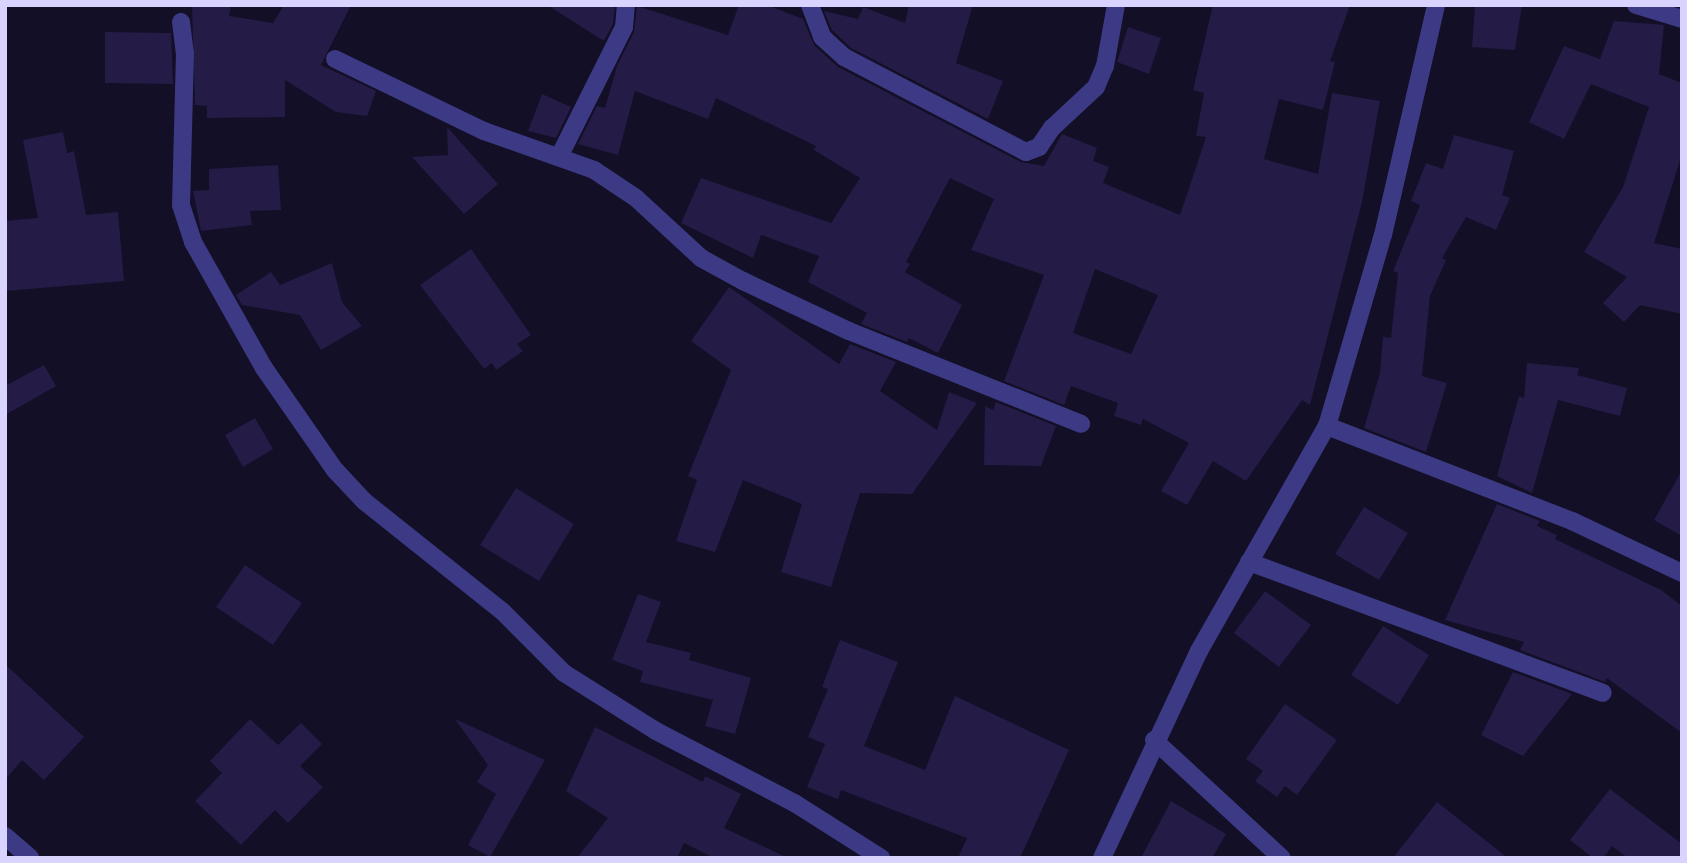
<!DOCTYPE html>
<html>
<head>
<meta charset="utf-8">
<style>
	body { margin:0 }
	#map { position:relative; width:1687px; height:863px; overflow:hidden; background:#130f26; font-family:Manrope,sans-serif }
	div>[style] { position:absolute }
	.building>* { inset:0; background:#241b47 }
	.minor>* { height:18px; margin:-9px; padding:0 9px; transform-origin:9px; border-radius:9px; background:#3d3a85 }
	span { translate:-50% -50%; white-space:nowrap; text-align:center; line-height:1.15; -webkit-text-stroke:5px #130f26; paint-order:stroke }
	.frame { position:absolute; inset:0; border:7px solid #d9d4ff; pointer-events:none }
</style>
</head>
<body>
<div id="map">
	<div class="building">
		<div style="clip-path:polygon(192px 5px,231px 5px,229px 16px,273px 23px,284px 5px,351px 5px,321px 65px,376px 91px,367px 116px,336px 112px,285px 80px,285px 117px,207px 118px,207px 106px,195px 105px)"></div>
		<div style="clip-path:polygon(547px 5px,615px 5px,613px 24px,604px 41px)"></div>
		<div style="clip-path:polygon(evenodd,739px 5px,767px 5px,803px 19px,814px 45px,838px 67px,1021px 162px,1044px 166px,1062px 134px,1097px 148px,1093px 161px,1109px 167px,1103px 183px,1180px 215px,1206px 137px,1196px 136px,1204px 93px,1193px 90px,1213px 5px,1350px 5px,1330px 61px,1335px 62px,1323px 110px,1279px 99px,1264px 159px,1318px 174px,1332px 93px,1380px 101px,1362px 202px,1310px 405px,1302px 400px,1246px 481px,1213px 461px,1187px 505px,1161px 491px,1189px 443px,1143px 419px,1141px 425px,1114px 416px,1118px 403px,1071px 386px,1064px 405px,1004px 381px,1044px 275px,971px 250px,994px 199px,950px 178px,906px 262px,910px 264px,905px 272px,962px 305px,938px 353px,909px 338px,907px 342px,861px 324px,867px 313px,808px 282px,819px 256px,761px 235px,753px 258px,681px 223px,701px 178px,831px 223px,860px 178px,814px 150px,816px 146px,716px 98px,708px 119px,635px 91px,618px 155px,578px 144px,597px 106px,605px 108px,617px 66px,634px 32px,637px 6px,728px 35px,739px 5px,1095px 269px,1158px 295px,1131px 354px,1073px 333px,1095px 269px)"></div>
		<div style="clip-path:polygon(909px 5px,973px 5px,956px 63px,1003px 81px,988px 119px,851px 48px,832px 30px,824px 11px,858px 19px,863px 7px,905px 23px)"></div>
		<div style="clip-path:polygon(1475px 5px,1522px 5px,1515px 50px,1472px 47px)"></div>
		<div style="clip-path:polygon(1614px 21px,1664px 25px,1659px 74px,1682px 83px,1682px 154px,1654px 243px,1682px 249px,1682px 314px,1640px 305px,1624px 322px,1603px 303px,1627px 277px,1584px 252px,1623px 187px,1649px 107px,1591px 84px,1564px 139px,1529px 122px,1564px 46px,1600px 59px)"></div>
		<div style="clip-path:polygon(1128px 27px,1161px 38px,1149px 74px,1117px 62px)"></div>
		<div style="clip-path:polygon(105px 32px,171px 33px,173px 84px,105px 83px)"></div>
		<div style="clip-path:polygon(542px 94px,571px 107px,556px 138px,528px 131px)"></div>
		<div style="clip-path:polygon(447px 127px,498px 184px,464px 214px,412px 157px,448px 155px)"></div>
		<div style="clip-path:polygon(63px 132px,67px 153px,74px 151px,86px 215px,118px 212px,124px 281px,5px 291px,5px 221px,38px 218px,23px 140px)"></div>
		<div style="clip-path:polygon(1454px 135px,1514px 151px,1502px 195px,1510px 198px,1496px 230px,1466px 217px,1442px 258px,1446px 260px,1430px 296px,1422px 376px,1447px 383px,1426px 452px,1364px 428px,1380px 373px,1383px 337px,1391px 338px,1398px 273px,1393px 271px,1420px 205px,1411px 201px,1426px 163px,1443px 169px)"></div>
		<div style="clip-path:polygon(278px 165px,281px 210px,250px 211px,252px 225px,201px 231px,193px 191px,209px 190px,209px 169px)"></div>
		<div style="clip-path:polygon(471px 249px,531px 335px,517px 344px,523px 351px,496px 370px,492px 363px,484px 369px,420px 285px)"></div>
		<div style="clip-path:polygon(332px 263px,342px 302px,362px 326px,321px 350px,300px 315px,242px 305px,236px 295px,271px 272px,280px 285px)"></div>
		<div style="clip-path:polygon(729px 287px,839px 364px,850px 344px,896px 362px,880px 391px,937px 430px,949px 392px,977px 403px,912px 494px,860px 493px,831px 587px,781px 572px,802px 504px,743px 480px,715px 552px,676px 541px,697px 480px,688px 476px,731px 370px,691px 341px)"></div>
		<div style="clip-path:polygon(1527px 363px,1579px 368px,1577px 375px,1627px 388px,1620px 416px,1558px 400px,1532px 493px,1497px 476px,1519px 396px,1524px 398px)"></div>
		<div style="clip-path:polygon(44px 365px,56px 386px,5px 415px,5px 386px)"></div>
		<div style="clip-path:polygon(996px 402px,1056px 426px,1041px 466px,984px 465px,985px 406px,993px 410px)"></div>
		<div style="clip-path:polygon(255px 418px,273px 449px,243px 467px,225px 435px)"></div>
		<div style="clip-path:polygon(1682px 470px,1682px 536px,1654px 520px)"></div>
		<div style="clip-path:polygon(516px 488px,574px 524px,539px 581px,480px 545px)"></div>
		<div style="clip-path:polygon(1497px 504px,1540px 521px,1537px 526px,1557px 535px,1555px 539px,1661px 590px,1682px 606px,1682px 733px,1607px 678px,1605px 682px,1520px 650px,1524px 642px,1445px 620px)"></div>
		<div style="clip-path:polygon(1364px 507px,1408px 533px,1379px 580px,1335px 554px)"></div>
		<div style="clip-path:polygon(245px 565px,302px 603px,273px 645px,216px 607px)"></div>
		<div style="clip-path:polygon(1265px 591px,1311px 625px,1279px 667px,1234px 633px)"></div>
		<div style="clip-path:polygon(638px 594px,661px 602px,646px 642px,691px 653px,689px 660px,751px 678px,735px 734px,705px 726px,713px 700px,640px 682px,643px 671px,612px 660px)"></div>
		<div style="clip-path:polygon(1383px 626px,1429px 655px,1398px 705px,1351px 675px)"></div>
		<div style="clip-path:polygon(840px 640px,898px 662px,864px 746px,925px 770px,955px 696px,1069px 750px,1020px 858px,958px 858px,967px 838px,841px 790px,838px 799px,807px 787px,825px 744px,808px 737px,828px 689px,822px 687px)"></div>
		<div style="clip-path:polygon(5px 664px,84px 737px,44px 780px,22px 760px,5px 780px)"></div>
		<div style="clip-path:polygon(1513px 672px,1572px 694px,1523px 756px,1481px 735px)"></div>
		<div style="clip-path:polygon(1285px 704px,1337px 740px,1297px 795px,1285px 786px,1277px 797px,1255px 781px,1263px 771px,1246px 759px)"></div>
		<div style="clip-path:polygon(250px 719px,278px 745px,301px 723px,322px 744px,300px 766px,323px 787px,288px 823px,275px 810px,241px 845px,195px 801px,222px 773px,210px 761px)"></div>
		<div style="clip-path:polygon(455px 719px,545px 760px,490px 857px,468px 845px,496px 794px,477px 782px,488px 765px)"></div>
		<div style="clip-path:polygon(595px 727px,703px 782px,705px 776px,741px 794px,724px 828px,788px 858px,714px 858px,684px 843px,677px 858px,577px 858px,608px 818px,566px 791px)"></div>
		<div style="clip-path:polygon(1610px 789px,1682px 844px,1682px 858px,1628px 858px,1612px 846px,1603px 858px,1593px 858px,1570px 840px)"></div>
		<div style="clip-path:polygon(1171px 801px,1226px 834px,1212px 858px,1141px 858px)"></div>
		<div style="clip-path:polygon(1437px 802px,1508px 858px,1393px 858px)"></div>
	</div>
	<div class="minor">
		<div style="left:810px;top:5px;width:34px;rotate:69deg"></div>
		<div style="left:822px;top:37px;width:30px;rotate:42deg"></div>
		<div style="left:844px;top:57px;width:205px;rotate:27.6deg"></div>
		<div style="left:1026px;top:152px;width:14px;rotate:-21deg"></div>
		<div style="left:1039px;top:147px;width:23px;rotate:-56deg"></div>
		<div style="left:1052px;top:128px;width:60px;rotate:-43deg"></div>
		<div style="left:1096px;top:87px;width:23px;rotate:-67deg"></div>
		<div style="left:1105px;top:66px;width:62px;rotate:-79.8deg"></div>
		<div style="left:1636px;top:5px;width:48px;rotate:16.9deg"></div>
		<div style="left:181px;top:22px;width:31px;rotate:83deg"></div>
		<div style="left:185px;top:53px;width:152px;rotate:91.5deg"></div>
		<div style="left:181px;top:205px;width:39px;rotate:72deg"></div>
		<div style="left:193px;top:242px;width:145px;rotate:60.6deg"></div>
		<div style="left:264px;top:368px;width:124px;rotate:55.2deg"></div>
		<div style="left:335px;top:470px;width:42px;rotate:46.9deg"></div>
		<div style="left:364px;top:501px;width:178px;rotate:38.6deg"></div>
		<div style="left:503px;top:612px;width:86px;rotate:45deg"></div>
		<div style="left:564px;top:673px;width:109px;rotate:32.2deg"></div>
		<div style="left:656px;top:731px;width:158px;rotate:27.5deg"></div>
		<div style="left:796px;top:804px;width:101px;rotate:32.4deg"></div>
		<div style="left:335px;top:59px;width:165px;rotate:25.8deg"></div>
		<div style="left:484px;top:131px;width:117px;rotate:19.5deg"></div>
		<div style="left:594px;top:170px;width:50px;rotate:33.7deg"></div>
		<div style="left:636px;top:198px;width:88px;rotate:42.7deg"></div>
		<div style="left:701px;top:258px;width:48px;rotate:28.7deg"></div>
		<div style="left:743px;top:281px;width:117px;rotate:25.3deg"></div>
		<div style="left:849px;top:331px;width:250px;rotate:21.8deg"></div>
		<div style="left:560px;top:155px;width:143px;rotate:-63.4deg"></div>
		<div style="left:624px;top:27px;width:22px;rotate:-85deg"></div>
		<div style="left:1327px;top:426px;width:263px;rotate:21.2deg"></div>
		<div style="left:1572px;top:521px;width:122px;rotate:25.3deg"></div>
		<div style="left:1249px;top:562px;width:377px;rotate:20.3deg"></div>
		<div style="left:1154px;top:740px;width:174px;rotate:42.7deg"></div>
		<div style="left:5px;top:836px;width:33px;rotate:41deg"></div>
		<div style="left:1102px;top:858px;width:229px;rotate:-64.9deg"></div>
		<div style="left:1199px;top:651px;width:259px;rotate:-60.4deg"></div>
		<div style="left:1327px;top:426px;width:199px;rotate:-73.7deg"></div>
		<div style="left:1383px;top:235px;width:236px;rotate:-77deg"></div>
	</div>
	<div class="frame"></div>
</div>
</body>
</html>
